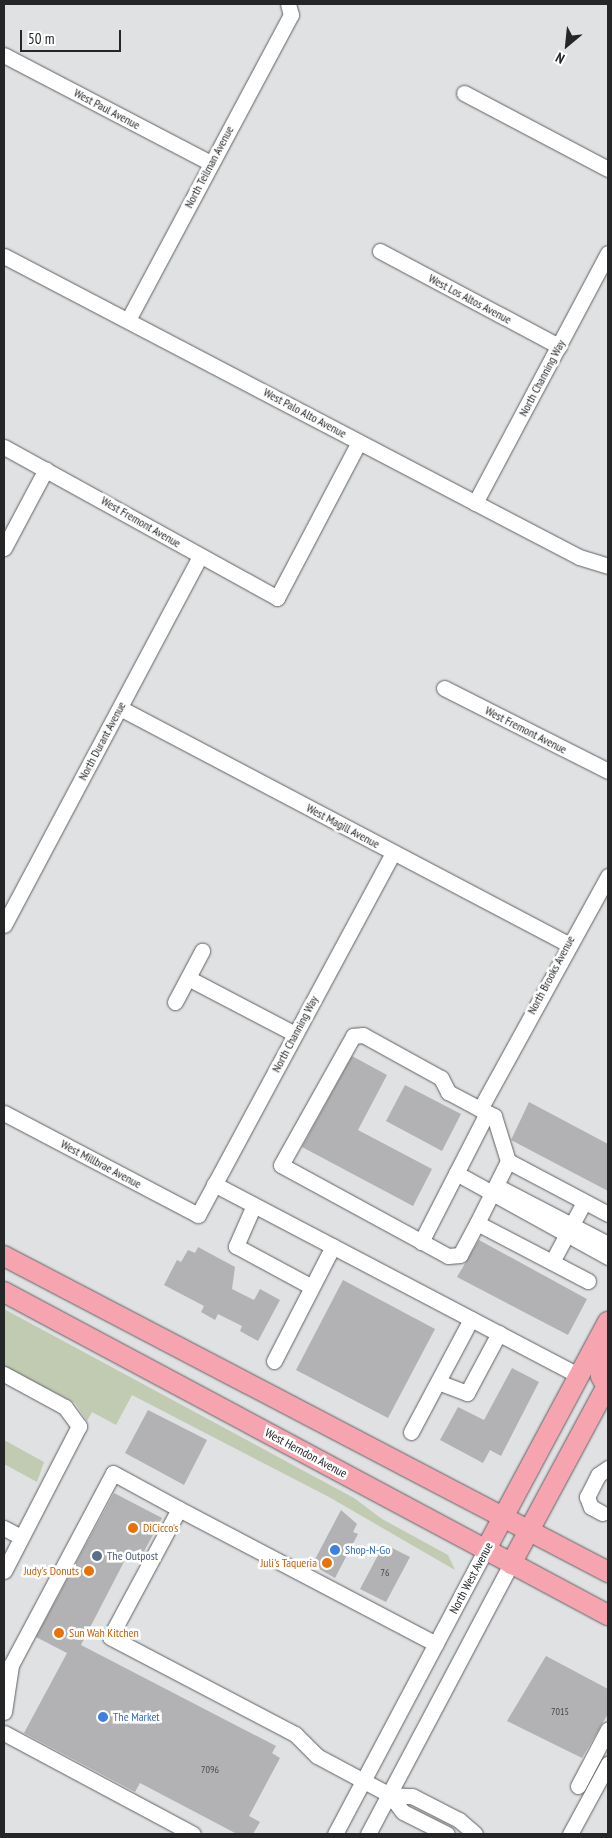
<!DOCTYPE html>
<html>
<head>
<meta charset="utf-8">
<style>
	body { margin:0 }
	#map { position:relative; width:612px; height:1838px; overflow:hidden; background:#dfe1e3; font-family:"PT Sans Narrow",sans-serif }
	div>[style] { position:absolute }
	.green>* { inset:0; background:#c0cbb1 }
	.building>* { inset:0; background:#b2b1b3 }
	.roads { filter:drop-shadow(0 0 1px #606163) drop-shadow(0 0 1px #606163) }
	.minor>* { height:15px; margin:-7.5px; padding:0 7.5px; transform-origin:7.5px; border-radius:7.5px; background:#fff }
	.major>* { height:20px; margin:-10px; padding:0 10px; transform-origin:10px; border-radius:10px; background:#f6a4af }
	.dots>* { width:14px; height:14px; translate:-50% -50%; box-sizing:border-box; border:2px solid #fff; border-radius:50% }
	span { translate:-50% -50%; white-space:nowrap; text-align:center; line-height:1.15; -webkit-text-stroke:5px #fff; paint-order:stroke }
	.number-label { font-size:10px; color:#48494a }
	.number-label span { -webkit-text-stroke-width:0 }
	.street-label { font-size:12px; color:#252627 }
	.food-label { font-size:12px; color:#c56008 }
	.left { translate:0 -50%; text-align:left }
	.right { translate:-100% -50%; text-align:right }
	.shop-label { font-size:12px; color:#366cbe }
	.service-label { font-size:12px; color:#4e5e75 }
	.frame { position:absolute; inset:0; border:5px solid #252627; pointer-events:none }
	.north { position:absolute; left:542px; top:20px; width:50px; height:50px; -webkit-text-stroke:4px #fff; paint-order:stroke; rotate:208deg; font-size:14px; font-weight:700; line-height:20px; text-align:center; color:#252627 }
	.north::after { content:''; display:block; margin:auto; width:18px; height:22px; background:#252627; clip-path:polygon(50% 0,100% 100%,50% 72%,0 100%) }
	.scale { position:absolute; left:20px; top:30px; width:101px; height:22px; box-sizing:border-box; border:2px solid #252627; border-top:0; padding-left:6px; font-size:15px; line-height:18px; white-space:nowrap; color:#252627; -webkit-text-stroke:4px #fff; paint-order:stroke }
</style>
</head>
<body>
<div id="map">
	<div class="green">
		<div style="clip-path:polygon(4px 1309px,354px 1498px,382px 1519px,448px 1555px,455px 1570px,329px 1497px,132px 1395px,116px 1425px,92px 1412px,87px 1421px,75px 1403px,4px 1366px)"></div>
		<div style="clip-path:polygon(4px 1440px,44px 1462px,37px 1482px,4px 1464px)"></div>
	</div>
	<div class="building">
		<div style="clip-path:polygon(352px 1056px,387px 1075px,358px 1130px,432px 1169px,413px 1206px,302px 1147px)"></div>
		<div style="clip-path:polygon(405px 1085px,461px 1114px,442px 1151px,386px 1121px)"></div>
		<div style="clip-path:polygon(529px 1102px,608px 1144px,608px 1191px,511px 1140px)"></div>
		<div style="clip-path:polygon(479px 1240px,587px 1299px,568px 1335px,457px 1277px)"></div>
		<div style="clip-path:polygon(198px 1247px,235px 1267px,232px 1289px,254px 1300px,260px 1289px,280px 1300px,258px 1341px,240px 1331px,242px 1326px,218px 1314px,215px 1320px,201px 1312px,204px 1306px,164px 1285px,177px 1260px,181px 1262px,188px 1250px,195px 1253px)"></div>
		<div style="clip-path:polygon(343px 1280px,435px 1329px,388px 1418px,296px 1370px)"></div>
		<div style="clip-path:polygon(512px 1368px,539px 1382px,501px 1456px,490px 1450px,483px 1463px,440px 1440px,458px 1407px,484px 1420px)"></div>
		<div style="clip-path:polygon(148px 1410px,207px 1440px,184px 1485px,125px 1453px)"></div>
		<div style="clip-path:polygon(114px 1493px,162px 1518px,140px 1559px,128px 1554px,81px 1645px,276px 1746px,272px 1753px,280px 1758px,249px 1816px,260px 1822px,253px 1834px,237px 1834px,140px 1783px,135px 1792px,24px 1733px,67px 1653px,36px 1637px)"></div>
		<div style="clip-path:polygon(341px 1510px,357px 1524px,353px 1532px,358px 1534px,335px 1578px,312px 1565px)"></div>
		<div style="clip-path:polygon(384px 1544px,410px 1557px,386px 1602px,360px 1589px)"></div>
		<div style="clip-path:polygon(546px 1656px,608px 1689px,608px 1714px,582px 1758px,507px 1721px)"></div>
	</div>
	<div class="roads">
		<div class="minor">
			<div style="left:4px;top:55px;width:233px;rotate:27.6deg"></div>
			<div style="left:464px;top:93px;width:163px;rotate:27.8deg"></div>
			<div style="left:380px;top:251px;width:203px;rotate:28deg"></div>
			<div style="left:4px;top:256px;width:649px;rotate:27.63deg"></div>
			<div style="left:579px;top:557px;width:30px;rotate:17deg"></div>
			<div style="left:128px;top:320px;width:346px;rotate:-61.9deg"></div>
			<div style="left:291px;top:15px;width:11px;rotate:-105deg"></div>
			<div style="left:4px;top:447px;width:312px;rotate:28.9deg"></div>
			<div style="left:277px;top:598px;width:176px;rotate:-62.3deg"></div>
			<div style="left:475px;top:503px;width:283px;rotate:-62deg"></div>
			<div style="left:4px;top:548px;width:89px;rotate:-62deg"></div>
			<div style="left:444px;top:688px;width:184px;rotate:26.8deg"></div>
			<div style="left:120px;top:708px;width:506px;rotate:27.78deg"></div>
			<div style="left:4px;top:925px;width:418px;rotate:-62deg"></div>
			<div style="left:188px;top:978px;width:121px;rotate:27.6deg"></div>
			<div style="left:175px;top:1002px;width:58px;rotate:-62.1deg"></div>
			<div style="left:480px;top:1109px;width:16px;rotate:27deg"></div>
			<div style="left:494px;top:1116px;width:47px;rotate:72.7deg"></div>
			<div style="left:508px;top:1161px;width:113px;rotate:27.9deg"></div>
			<div style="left:4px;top:1113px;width:219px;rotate:27.7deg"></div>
			<div style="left:198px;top:1215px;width:411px;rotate:-61.7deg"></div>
			<div style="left:456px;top:1173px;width:174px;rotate:28.9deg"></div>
			<div style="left:214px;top:1184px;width:412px;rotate:27.7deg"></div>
			<div style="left:493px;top:1191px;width:11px;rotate:-5deg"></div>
			<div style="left:504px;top:1190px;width:117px;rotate:27.4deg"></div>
			<div style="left:254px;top:1205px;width:45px;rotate:113.7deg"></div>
			<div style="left:236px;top:1246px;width:86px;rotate:28.3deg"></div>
			<div style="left:477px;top:1223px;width:69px;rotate:-63.4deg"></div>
			<div style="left:421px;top:1242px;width:145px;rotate:-62.9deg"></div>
			<div style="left:552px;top:1262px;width:68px;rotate:-61.9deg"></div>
			<div style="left:588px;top:1281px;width:125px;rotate:-152.4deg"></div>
			<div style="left:477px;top:1223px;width:36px;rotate:118deg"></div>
			<div style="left:460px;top:1255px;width:12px;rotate:175deg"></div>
			<div style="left:448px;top:1256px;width:190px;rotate:-151.4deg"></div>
			<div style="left:281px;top:1165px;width:148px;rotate:-60.8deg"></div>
			<div style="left:353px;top:1036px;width:10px;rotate:-6deg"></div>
			<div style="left:363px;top:1035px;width:89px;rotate:28.9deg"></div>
			<div style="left:441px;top:1078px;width:16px;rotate:63deg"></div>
			<div style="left:448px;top:1092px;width:36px;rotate:28deg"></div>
			<div style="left:480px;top:1109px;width:266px;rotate:-61.2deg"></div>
			<div style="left:274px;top:1361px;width:129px;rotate:-62.8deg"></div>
			<div style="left:4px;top:1374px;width:69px;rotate:28.4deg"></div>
			<div style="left:65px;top:1407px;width:24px;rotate:54deg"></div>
			<div style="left:79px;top:1426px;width:163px;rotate:117.3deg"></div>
			<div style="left:438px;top:1382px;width:31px;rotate:21deg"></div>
			<div style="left:467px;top:1393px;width:68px;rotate:-61.9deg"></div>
			<div style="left:411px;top:1432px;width:128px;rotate:-62deg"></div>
			<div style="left:179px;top:1509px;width:290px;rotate:27.7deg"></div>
			<div style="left:602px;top:1513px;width:13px;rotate:-151deg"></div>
			<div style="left:591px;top:1507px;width:11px;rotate:-112deg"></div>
			<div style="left:587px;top:1497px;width:25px;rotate:-63deg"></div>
			<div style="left:598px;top:1475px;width:12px;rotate:-35deg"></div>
			<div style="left:4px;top:1528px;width:19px;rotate:28deg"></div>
			<div style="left:4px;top:1712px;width:48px;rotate:-81.5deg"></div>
			<div style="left:11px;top:1665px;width:217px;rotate:-62deg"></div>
			<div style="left:113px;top:1473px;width:75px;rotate:28.6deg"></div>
			<div style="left:179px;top:1509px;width:145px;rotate:118.3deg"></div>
			<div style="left:110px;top:1637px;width:209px;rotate:27.7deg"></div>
			<div style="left:295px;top:1734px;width:31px;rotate:45deg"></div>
			<div style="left:317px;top:1756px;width:83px;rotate:28.1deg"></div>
			<div style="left:390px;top:1795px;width:22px;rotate:3deg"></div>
			<div style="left:412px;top:1796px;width:53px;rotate:27.1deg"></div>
			<div style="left:459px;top:1820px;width:21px;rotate:41deg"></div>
			<div style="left:4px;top:1733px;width:214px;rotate:28.1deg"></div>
			<div style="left:578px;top:1786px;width:64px;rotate:-62.2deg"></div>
			<div style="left:390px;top:1795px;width:21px;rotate:53deg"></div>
			<div style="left:403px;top:1812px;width:49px;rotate:26.6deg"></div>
			<div style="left:335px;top:1834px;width:320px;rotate:-62.1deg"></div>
			<div style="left:368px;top:1834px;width:306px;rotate:-62.1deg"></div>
			<div style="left:570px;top:1834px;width:80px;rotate:-61.5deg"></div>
		</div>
		<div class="major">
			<div style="left:4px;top:1256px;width:682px;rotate:27.62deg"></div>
			<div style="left:4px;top:1292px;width:685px;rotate:28.14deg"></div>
			<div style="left:607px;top:1387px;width:13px;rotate:-119deg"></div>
			<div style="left:601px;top:1376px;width:25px;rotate:-74deg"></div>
			<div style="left:485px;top:1551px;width:260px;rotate:-61.8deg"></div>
			<div style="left:511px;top:1564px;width:204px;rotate:-61.7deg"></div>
		</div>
	</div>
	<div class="dots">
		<div style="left:133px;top:1528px;background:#e8710a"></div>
		<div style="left:335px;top:1550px;background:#3f7fe0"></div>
		<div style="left:97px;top:1556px;background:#5c6f8a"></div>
		<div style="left:327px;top:1563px;background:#e8710a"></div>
		<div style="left:89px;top:1571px;background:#e8710a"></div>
		<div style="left:59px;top:1633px;background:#e8710a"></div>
		<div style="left:103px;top:1717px;background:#3f7fe0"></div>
	</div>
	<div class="number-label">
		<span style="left:385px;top:1573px">76</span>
		<span style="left:560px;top:1712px">7015</span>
		<span style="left:210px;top:1770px">7096</span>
	</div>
	<div class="street-label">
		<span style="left:107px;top:109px;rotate:28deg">West Paul Avenue</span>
		<span style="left:209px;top:167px;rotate:-62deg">North Teilman Avenue</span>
		<span style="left:470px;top:299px;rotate:28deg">West Los Altos Avenue</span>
		<span style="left:542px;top:378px;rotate:-62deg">North Channing Way</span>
		<span style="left:305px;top:413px;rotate:28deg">West Palo Alto Avenue</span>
		<span style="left:141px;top:522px;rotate:30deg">West Fremont Avenue</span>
		<span style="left:526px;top:730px;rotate:27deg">West Fremont Avenue</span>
		<span style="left:102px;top:741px;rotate:-62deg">North Durant Avenue</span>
		<span style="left:343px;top:826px;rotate:28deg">West Magill Avenue</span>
		<span style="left:551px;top:975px;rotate:-62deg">North Brooks Avenue</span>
		<span style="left:295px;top:1034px;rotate:-62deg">North Channing Way</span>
		<span style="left:101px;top:1164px;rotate:28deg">West Millbrae Avenue</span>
		<span style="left:306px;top:1453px;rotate:28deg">West Herndon Avenue</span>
		<span style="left:471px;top:1578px;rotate:-62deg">North West Avenue</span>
	</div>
	<div class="food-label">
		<span class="left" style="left:143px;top:1528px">DiCicco's</span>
		<span class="right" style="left:317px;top:1563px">Juli's Taqueria</span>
		<span class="right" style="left:79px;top:1571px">Judy's Donuts</span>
		<span class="left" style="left:69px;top:1633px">Sun Wah Kitchen</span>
	</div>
	<div class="shop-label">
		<span class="left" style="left:345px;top:1550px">Shop-N-Go</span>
		<span class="left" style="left:113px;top:1717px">The Market</span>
	</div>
	<div class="service-label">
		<span class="left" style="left:107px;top:1556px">The Outpost</span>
	</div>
	<div class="frame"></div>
	<div class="north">N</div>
	<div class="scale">50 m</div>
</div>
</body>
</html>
